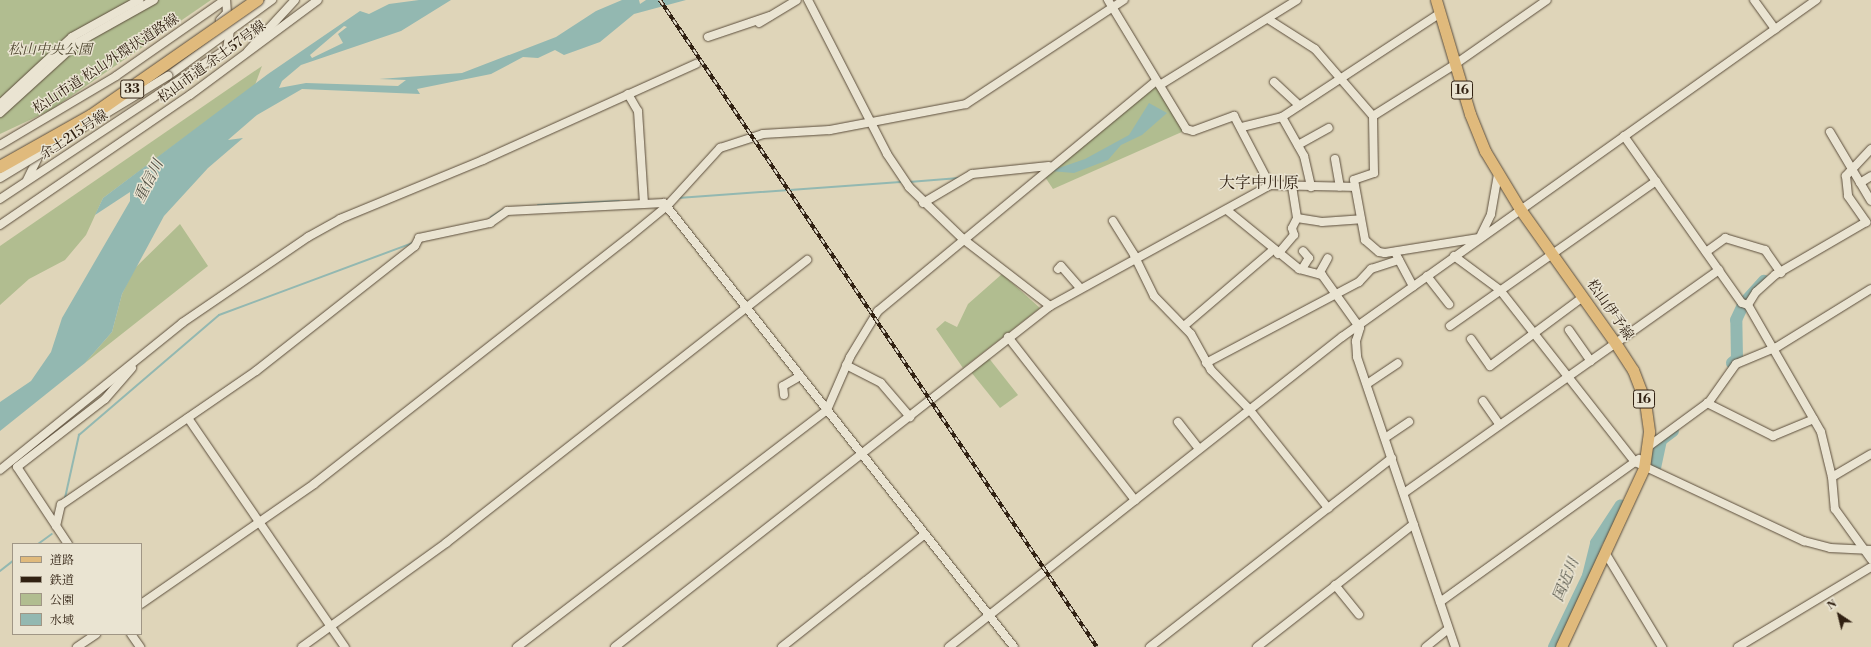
<!DOCTYPE html>
<html>
<head>
<meta charset="utf-8">
<style>
	body { margin:0 }
	#map { position:relative; width:1871px; height:647px; overflow:hidden; background:#dfd5b9; font-family:"Libre Bodoni","Noto Serif JP",serif }
	div>[style] { position:absolute }
	.green>* { inset:0; background:#b1bd90 }
	.water>* { inset:0; background:#93b8b1 }
	.stream>* { height:2px; margin:-1px; padding:0 1px; transform-origin:1px; border-radius:1px; background:#93b8b1 }
	.river>* { height:12px; margin:-6px; padding:0 6px; transform-origin:6px; border-radius:6px; background:#93b8b1 }
	.roads { filter:drop-shadow(0 0 1px #5c4e3c) drop-shadow(0 0 1px #5c4e3c) }
	.minor>* { height:8px; margin:-4px; padding:0 4px; transform-origin:4px; border-radius:4px; background:#eae4d2 }
	.major>* { height:11px; margin:-5.5px; padding:0 5.5px; transform-origin:5.5px; border-radius:5.5px; background:#e0ba7c }
	.rail>* { height:3.5px; margin-top:-1.75px; transform-origin:0; background:repeating-linear-gradient(90deg,#eae4d2 0 6px,#312112 0 12px); box-sizing:border-box; border-block:1px solid #312112 }
	.bridges { filter:drop-shadow(0 0 1px #5c4e3c) drop-shadow(0 0 1px #5c4e3c) }
	.minor-bridge>* { height:8px; margin:-4px; padding:0 4px; transform-origin:4px; border-radius:4px; background:#eae4d2 }
	.highway-bridge>* { height:12px; margin:-6px; padding:0 6px; transform-origin:6px; border-radius:6px; background:#e0ba7c }
	span { translate:-50% -50%; white-space:nowrap; text-align:center; line-height:1.15; -webkit-text-stroke:3px #eae4d2; paint-order:stroke }
	.shield-label span { padding:1px 3px; background:#eae4d2; border:1px solid; border-radius:3px; -webkit-text-stroke-width:0 }
	.shield-label { font-size:13px; color:#312112; font-weight:700 }
	.park-label { font-size:14px; color:#514832; font-style:italic }
	.street-label { font-size:14px; color:#312112 }
	.water-label { font-size:15px; color:#4e4e42; font-style:italic }
	.quarter-label { font-size:16px; color:#312112 }
	.legend { position:absolute; left:12px; top:543px; width:130px; height:92px; box-sizing:border-box; background:#eae4d2; border:1px solid #a09685; margin:0; padding:5px 7px; list-style:none; font-size:12px; color:#312112 }
	.legend li { display:flex; align-items:center; gap:8px; height:20px }
	.legend b { width:20px; border:1px solid #a09685 }
	.north { position:absolute; left:1819px; top:595px; width:40px; height:40px; -webkit-text-stroke:3px #eae4d2; paint-order:stroke; rotate:325deg; font-size:11px; font-weight:700; line-height:16px; text-align:center; color:#312112 }
	.north::after { content:''; display:block; margin:auto; width:14px; height:18px; background:#312112; clip-path:polygon(50% 0,100% 100%,50% 72%,0 100%) }
</style>
</head>
<body>
<div id="map">
	<div class="green">
		<div style="clip-path:polygon(0 0,211px 0,51px 110px,0 134px)"></div>
		<div style="clip-path:polygon(262px 66px,255px 85px,103px 198px,86px 235px,65px 260px,29px 279px,0 305px,0 246px)"></div>
		<div style="clip-path:polygon(1152px 88px,1157px 88px,1184px 131px,1053px 189px,1043px 174px)"></div>
		<div style="clip-path:polygon(180px 224px,208px 266px,85px 363px,112px 332px,122px 294px,134px 269px)"></div>
		<div style="clip-path:polygon(1002px 274px,1040px 308px,963px 368px,936px 329px,945px 321px,957px 327px,968px 304px)"></div>
		<div style="clip-path:polygon(988px 357px,1018px 395px,1000px 408px,971px 372px)"></div>
	</div>
	<div class="water">
		<div style="clip-path:polygon(evenodd,419px 0,451px 0,401px 31px,301px 65px,282px 81px,279px 88px,306px 83px,398px 86px,406px 80px,379px 79px,462px 73px,556px 37px,596px 11px,622px 0,639px 0,640px 4px,646px 0,686px 0,634px 14px,600px 42px,564px 55px,555px 50px,538px 58px,523px 57px,491px 74px,417px 89px,420px 94px,302px 89px,257px 115px,228px 140px,243px 138px,208px 168px,164px 216px,122px 294px,112px 332px,85px 363px,0 431px,0 402px,31px 381px,51px 352px,62px 318px,130px 201px,130px 192px,95px 215px,103px 198px,268px 74px,360px 11px,369px 14px,389px 4px,419px 0,344px 26px,347px 27px,338px 34px,343px 43px,312px 58px,310px 55px,344px 26px)"></div>
		<div style="clip-path:polygon(1149px 103px,1167px 113px,1142px 135px,1121px 145px,1108px 160px,1074px 173px,1050px 171px,1085px 159px,1129px 135px)"></div>
	</div>
	<div class="stream">
		<div style="left:909px;top:182px;width:50px;rotate:-4.6deg"></div>
		<div style="left:678px;top:198px;width:223px;rotate:-4.1deg"></div>
		<div style="left:538px;top:205px;width:81px;rotate:-2.8deg"></div>
		<div style="left:491px;top:217px;width:15px;rotate:-32deg"></div>
		<div style="left:65px;top:498px;width:65px;rotate:-77.5deg"></div>
		<div style="left:79px;top:435px;width:184px;rotate:-40.6deg"></div>
		<div style="left:219px;top:315px;width:209px;rotate:-20.4deg"></div>
		<div style="left:38px;top:544px;width:17px;rotate:-36deg"></div>
		<div style="left:0;top:571px;width:16px;rotate:-38deg"></div>
	</div>
	<div class="river">
		<div style="left:1744px;top:303px;width:30px;rotate:-48deg"></div>
		<div style="left:1732px;top:363px;width:6px;rotate:-39deg"></div>
		<div style="left:1737px;top:359px;width:39px;rotate:-91deg"></div>
		<div style="left:1736px;top:320px;width:17px;rotate:-65deg"></div>
		<div style="left:1655px;top:468px;width:29px;rotate:-78deg"></div>
		<div style="left:1661px;top:440px;width:15px;rotate:-37deg"></div>
		<div style="left:1554px;top:647px;width:79px;rotate:-64.4deg"></div>
		<div style="left:1588px;top:576px;width:34px;rotate:-76deg"></div>
		<div style="left:1596px;top:543px;width:45px;rotate:-56.7deg"></div>
	</div>
	<div class="roads">
		<div class="minor">
			<div style="left:808px;top:0;width:173px;rotate:62.8deg"></div>
			<div style="left:887px;top:154px;width:40px;rotate:56deg"></div>
			<div style="left:909px;top:187px;width:75px;rotate:43.9deg"></div>
			<div style="left:963px;top:239px;width:110px;rotate:37.6deg"></div>
			<div style="left:1108px;top:0;width:151px;rotate:58.8deg"></div>
			<div style="left:1186px;top:129px;width:7px;rotate:16deg"></div>
			<div style="left:1193px;top:131px;width:44px;rotate:-20.1deg"></div>
			<div style="left:1234px;top:116px;width:78px;rotate:62.4deg"></div>
			<div style="left:1754px;top:0;width:36px;rotate:54deg"></div>
			<div style="left:1268px;top:19px;width:56px;rotate:32.6deg"></div>
			<div style="left:1315px;top:49px;width:89px;rotate:49.1deg"></div>
			<div style="left:220px;top:20px;width:10px;rotate:-45deg"></div>
			<div style="left:227px;top:13px;width:13px;rotate:-94deg"></div>
			<div style="left:759px;top:23px;width:44px;rotate:-31.2deg"></div>
			<div style="left:708px;top:37px;width:65px;rotate:-18.7deg"></div>
			<div style="left:248px;top:51px;width:69px;rotate:-47.3deg"></div>
			<div style="left:168px;top:76px;width:129px;rotate:-36.2deg"></div>
			<div style="left:1274px;top:82px;width:34px;rotate:43deg"></div>
			<div style="left:1160px;top:85px;width:161px;rotate:-31.8deg"></div>
			<div style="left:628px;top:94px;width:20px;rotate:60deg"></div>
			<div style="left:638px;top:111px;width:92px;rotate:86.3deg"></div>
			<div style="left:0;top:104px;width:98px;rotate:-42.9deg"></div>
			<div style="left:72px;top:37px;width:77px;rotate:-28.9deg"></div>
			<div style="left:0;top:113px;width:104px;rotate:-42.3deg"></div>
			<div style="left:77px;top:43px;width:88px;rotate:-29.2deg"></div>
			<div style="left:1373px;top:116px;width:57px;rotate:89deg"></div>
			<div style="left:1374px;top:173px;width:21px;rotate:161deg"></div>
			<div style="left:1354px;top:180px;width:61px;rotate:79.6deg"></div>
			<div style="left:1365px;top:240px;width:18px;rotate:41deg"></div>
			<div style="left:1379px;top:252px;width:6px;rotate:9deg"></div>
			<div style="left:1385px;top:253px;width:95px;rotate:-9.1deg"></div>
			<div style="left:1373px;top:116px;width:96px;rotate:-32.2deg"></div>
			<div style="left:1454px;top:65px;width:113px;rotate:-35deg"></div>
			<div style="left:1282px;top:117px;width:188px;rotate:-33.3deg"></div>
			<div style="left:1242px;top:127px;width:41px;rotate:-14deg"></div>
			<div style="left:1282px;top:117px;width:45px;rotate:60.6deg"></div>
			<div style="left:1304px;top:156px;width:32px;rotate:77deg"></div>
			<div style="left:1830px;top:132px;width:80px;rotate:59.3deg"></div>
			<div style="left:1624px;top:136px;width:204px;rotate:54.8deg"></div>
			<div style="left:1742px;top:303px;width:6px;rotate:18deg"></div>
			<div style="left:0;top:145px;width:135px;rotate:-30.7deg"></div>
			<div style="left:116px;top:76px;width:133px;rotate:-34.9deg"></div>
			<div style="left:1298px;top:145px;width:35px;rotate:-29deg"></div>
			<div style="left:1871px;top:149px;width:37px;rotate:133deg"></div>
			<div style="left:1846px;top:176px;width:20px;rotate:84deg"></div>
			<div style="left:1848px;top:196px;width:32px;rotate:55deg"></div>
			<div style="left:1866px;top:222px;width:105px;rotate:149.8deg"></div>
			<div style="left:1775px;top:275px;width:25px;rotate:138deg"></div>
			<div style="left:1756px;top:292px;width:15px;rotate:122deg"></div>
			<div style="left:1748px;top:305px;width:146px;rotate:60.1deg"></div>
			<div style="left:1821px;top:432px;width:46px;rotate:76.3deg"></div>
			<div style="left:1832px;top:477px;width:32px;rotate:85deg"></div>
			<div style="left:1835px;top:509px;width:62px;rotate:54.2deg"></div>
			<div style="left:1335px;top:159px;width:28px;rotate:80deg"></div>
			<div style="left:27px;top:180px;width:32px;rotate:-64deg"></div>
			<div style="left:1860px;top:183px;width:13px;rotate:-32deg"></div>
			<div style="left:1292px;top:186px;width:32px;rotate:81deg"></div>
			<div style="left:1297px;top:218px;width:25px;rotate:9deg"></div>
			<div style="left:1322px;top:222px;width:39px;rotate:-4deg"></div>
			<div style="left:0;top:199px;width:272px;rotate:-33.5deg"></div>
			<div style="left:227px;top:49px;width:18px;rotate:-81deg"></div>
			<div style="left:923px;top:203px;width:57px;rotate:-30.6deg"></div>
			<div style="left:972px;top:174px;width:77px;rotate:-5.9deg"></div>
			<div style="left:1228px;top:211px;width:92px;rotate:39.2deg"></div>
			<div style="left:1299px;top:269px;width:24px;rotate:15deg"></div>
			<div style="left:1322px;top:275px;width:65px;rotate:54.4deg"></div>
			<div style="left:1113px;top:221px;width:40px;rotate:58deg"></div>
			<div style="left:1134px;top:255px;width:46px;rotate:64deg"></div>
			<div style="left:1154px;top:296px;width:53px;rotate:45.8deg"></div>
			<div style="left:1191px;top:334px;width:41px;rotate:60.9deg"></div>
			<div style="left:1211px;top:370px;width:54px;rotate:45.7deg"></div>
			<div style="left:1249px;top:409px;width:127px;rotate:51.4deg"></div>
			<div style="left:0;top:225px;width:230px;rotate:-34.4deg"></div>
			<div style="left:190px;top:95px;width:159px;rotate:-36.6deg"></div>
			<div style="left:1480px;top:237px;width:25px;rotate:-64deg"></div>
			<div style="left:1491px;top:214px;width:40px;rotate:-80deg"></div>
			<div style="left:1706px;top:252px;width:24px;rotate:-36deg"></div>
			<div style="left:1725px;top:238px;width:42px;rotate:16.7deg"></div>
			<div style="left:1765px;top:250px;width:28px;rotate:55deg"></div>
			<div style="left:1278px;top:254px;width:25px;rotate:-50deg"></div>
			<div style="left:1294px;top:235px;width:7px;rotate:-106deg"></div>
			<div style="left:1292px;top:228px;width:11px;rotate:-63deg"></div>
			<div style="left:1454px;top:256px;width:57px;rotate:36.5deg"></div>
			<div style="left:1500px;top:290px;width:219px;rotate:51.9deg"></div>
			<div style="left:1635px;top:462px;width:187px;rotate:25.1deg"></div>
			<div style="left:1804px;top:541px;width:27px;rotate:15deg"></div>
			<div style="left:1830px;top:548px;width:41px;rotate:2.8deg"></div>
			<div style="left:1399px;top:260px;width:30px;rotate:62deg"></div>
			<div style="left:1058px;top:269px;width:4px;rotate:-45deg"></div>
			<div style="left:1061px;top:266px;width:29px;rotate:49deg"></div>
			<div style="left:1302px;top:269px;width:13px;rotate:-58deg"></div>
			<div style="left:1309px;top:258px;width:9px;rotate:-131deg"></div>
			<div style="left:1319px;top:274px;width:18px;rotate:-61deg"></div>
			<div style="left:1427px;top:276px;width:36px;rotate:52deg"></div>
			<div style="left:1184px;top:326px;width:117px;rotate:-40.5deg"></div>
			<div style="left:1450px;top:326px;width:252px;rotate:-35.1deg"></div>
			<div style="left:1360px;top:328px;width:14px;rotate:107deg"></div>
			<div style="left:1356px;top:341px;width:16px;rotate:86deg"></div>
			<div style="left:1357px;top:357px;width:306px;rotate:71.3deg"></div>
			<div style="left:1569px;top:330px;width:38px;rotate:55deg"></div>
			<div style="left:1008px;top:337px;width:207px;rotate:52.1deg"></div>
			<div style="left:1471px;top:339px;width:33px;rotate:55deg"></div>
			<div style="left:1490px;top:366px;width:116px;rotate:-36.6deg"></div>
			<div style="left:1206px;top:363px;width:173px;rotate:-27.9deg"></div>
			<div style="left:1359px;top:282px;width:18px;rotate:-47deg"></div>
			<div style="left:1371px;top:269px;width:29px;rotate:-18deg"></div>
			<div style="left:1399px;top:260px;width:9px;rotate:-117deg"></div>
			<div style="left:846px;top:365px;width:39px;rotate:27deg"></div>
			<div style="left:881px;top:383px;width:45px;rotate:49.5deg"></div>
			<div style="left:1367px;top:384px;width:37px;rotate:-34deg"></div>
			<div style="left:784px;top:395px;width:9px;rotate:-96deg"></div>
			<div style="left:783px;top:386px;width:20px;rotate:-30deg"></div>
			<div style="left:1483px;top:401px;width:29px;rotate:55deg"></div>
			<div style="left:1707px;top:403px;width:74px;rotate:26.6deg"></div>
			<div style="left:1773px;top:436px;width:44px;rotate:-22.5deg"></div>
			<div style="left:188px;top:418px;width:278px;rotate:55.6deg"></div>
			<div style="left:1178px;top:422px;width:34px;rotate:52deg"></div>
			<div style="left:1385px;top:438px;width:29px;rotate:-34deg"></div>
			<div style="left:1649px;top:446px;width:74px;rotate:-36.3deg"></div>
			<div style="left:1709px;top:402px;width:47px;rotate:-54.6deg"></div>
			<div style="left:1736px;top:364px;width:44px;rotate:-22.5deg"></div>
			<div style="left:1777px;top:347px;width:110px;rotate:-31.7deg"></div>
			<div style="left:0;top:470px;width:234px;rotate:-38.9deg"></div>
			<div style="left:182px;top:323px;width:153px;rotate:-34.3deg"></div>
			<div style="left:308px;top:237px;width:37px;rotate:-29deg"></div>
			<div style="left:340px;top:219px;width:155px;rotate:-22.4deg"></div>
			<div style="left:483px;top:160px;width:234px;rotate:-24.3deg"></div>
			<div style="left:1832px;top:477px;width:45px;rotate:-30.5deg"></div>
			<div style="left:1404px;top:493px;width:386px;rotate:-35.3deg"></div>
			<div style="left:56px;top:526px;width:22px;rotate:-77deg"></div>
			<div style="left:61px;top:505px;width:237px;rotate:-34.5deg"></div>
			<div style="left:256px;top:371px;width:202px;rotate:-38.2deg"></div>
			<div style="left:415px;top:246px;width:9px;rotate:-63deg"></div>
			<div style="left:419px;top:238px;width:73px;rotate:-11.9deg"></div>
			<div style="left:490px;top:223px;width:21px;rotate:-35deg"></div>
			<div style="left:507px;top:211px;width:157px;rotate:-2.9deg"></div>
			<div style="left:664px;top:203px;width:565px;rotate:51.75deg"></div>
			<div style="left:68px;top:544px;width:92px;rotate:-123.5deg"></div>
			<div style="left:17px;top:467px;width:111px;rotate:-37.7deg"></div>
			<div style="left:105px;top:399px;width:41px;rotate:-48.9deg"></div>
			<div style="left:1606px;top:554px;width:109px;rotate:58.9deg"></div>
			<div style="left:1335px;top:585px;width:38px;rotate:51deg"></div>
			<div style="left:1440px;top:602px;width:245px;rotate:-35.7deg"></div>
			<div style="left:141px;top:604px;width:211px;rotate:-34.7deg"></div>
			<div style="left:314px;top:484px;width:399px;rotate:-38.1deg"></div>
			<div style="left:628px;top:238px;width:50px;rotate:-39.4deg"></div>
			<div style="left:667px;top:206px;width:79px;rotate:-47.6deg"></div>
			<div style="left:720px;top:148px;width:45px;rotate:-18deg"></div>
			<div style="left:763px;top:134px;width:67px;rotate:-3.4deg"></div>
			<div style="left:830px;top:130px;width:138px;rotate:-10.8deg"></div>
			<div style="left:966px;top:104px;width:189px;rotate:-33.4deg"></div>
			<div style="left:131px;top:634px;width:16px;rotate:55deg"></div>
			<div style="left:77px;top:647px;width:23px;rotate:-34deg"></div>
			<div style="left:302px;top:647px;width:178px;rotate:-35.8deg"></div>
			<div style="left:446px;top:543px;width:459px;rotate:-38.1deg"></div>
			<div style="left:517px;top:647px;width:390px;rotate:-37.4deg"></div>
			<div style="left:827px;top:410px;width:58px;rotate:-66.5deg"></div>
			<div style="left:850px;top:357px;width:54px;rotate:-58.7deg"></div>
			<div style="left:878px;top:311px;width:361px;rotate:-39.6deg"></div>
			<div style="left:615px;top:647px;width:553px;rotate:-38.09deg"></div>
			<div style="left:1050px;top:306px;width:251px;rotate:-28.8deg"></div>
			<div style="left:1270px;top:185px;width:85px;rotate:1.3deg"></div>
			<div style="left:782px;top:647px;width:182px;rotate:-38.3deg"></div>
			<div style="left:949px;top:647px;width:501px;rotate:-38.27deg"></div>
			<div style="left:1342px;top:337px;width:582px;rotate:-35.41deg"></div>
			<div style="left:1150px;top:647px;width:307px;rotate:-38deg"></div>
			<div style="left:1257px;top:647px;width:199px;rotate:-38.1deg"></div>
			<div style="left:1426px;top:647px;width:28px;rotate:-39deg"></div>
			<div style="left:1738px;top:647px;width:155px;rotate:-31deg"></div>
		</div>
		<div class="major">
			<div style="left:1436px;top:0;width:119px;rotate:73.4deg"></div>
			<div style="left:1470px;top:114px;width:40px;rotate:68deg"></div>
			<div style="left:1485px;top:151px;width:68px;rotate:58.9deg"></div>
			<div style="left:1520px;top:209px;width:166px;rotate:54.6deg"></div>
			<div style="left:1616px;top:344px;width:31px;rotate:57deg"></div>
			<div style="left:1633px;top:370px;width:34px;rotate:69deg"></div>
			<div style="left:1645px;top:402px;width:30px;rotate:82deg"></div>
			<div style="left:1649px;top:432px;width:36px;rotate:98deg"></div>
			<div style="left:1644px;top:468px;width:197px;rotate:114.9deg"></div>
		</div>
	</div>
	<div class="rail">
		<div style="left:660px;top:0;width:781px;rotate:55.96deg"></div>
	</div>
	<div class="bridges">
		<div class="minor-bridge">
			<div style="left:0;top:178px;width:197px;rotate:-31.3deg"></div>
		</div>
		<div class="highway-bridge">
			<div style="left:0;top:167px;width:104px;rotate:-29.3deg"></div>
			<div style="left:91px;top:116px;width:203px;rotate:-34.9deg"></div>
		</div>
	</div>
	<div class="shield-label">
		<span style="left:132px;top:89px">33</span>
		<span style="left:1462px;top:90px">16</span>
		<span style="left:1644px;top:399px">16</span>
	</div>
	<div class="park-label">
		<span style="left:50px;top:50px">松山中央公園</span>
	</div>
	<div class="street-label">
		<span style="left:212px;top:62px;rotate:-36deg">松山市道 余土57号線</span>
		<span style="left:106px;top:64px;rotate:-33deg">松山市道 松山外環状道路線</span>
		<span style="left:74px;top:135px;rotate:-33deg">余土215号線</span>
		<span style="left:1610px;top:310px;rotate:55deg">松山伊予線</span>
	</div>
	<div class="water-label">
		<span style="left:149px;top:181px;rotate:-63deg">重信川</span>
		<span style="left:1566px;top:580px;rotate:-68deg">国近川</span>
	</div>
	<div class="quarter-label">
		<span style="left:1259px;top:183px">大字中川原</span>
	</div>
	<ul class="legend">
	<li><b style="height:5px;background:#e0ba7c"></b>道路</li>
	<li><b style="height:5px;background:#312112"></b>鉄道</li>
	<li><b style="height:11px;background:#b1bd90"></b>公園</li>
	<li><b style="height:11px;background:#93b8b1"></b>水域</li>
	</ul>
	<div class="north">N</div>
</div>
</body>
</html>
